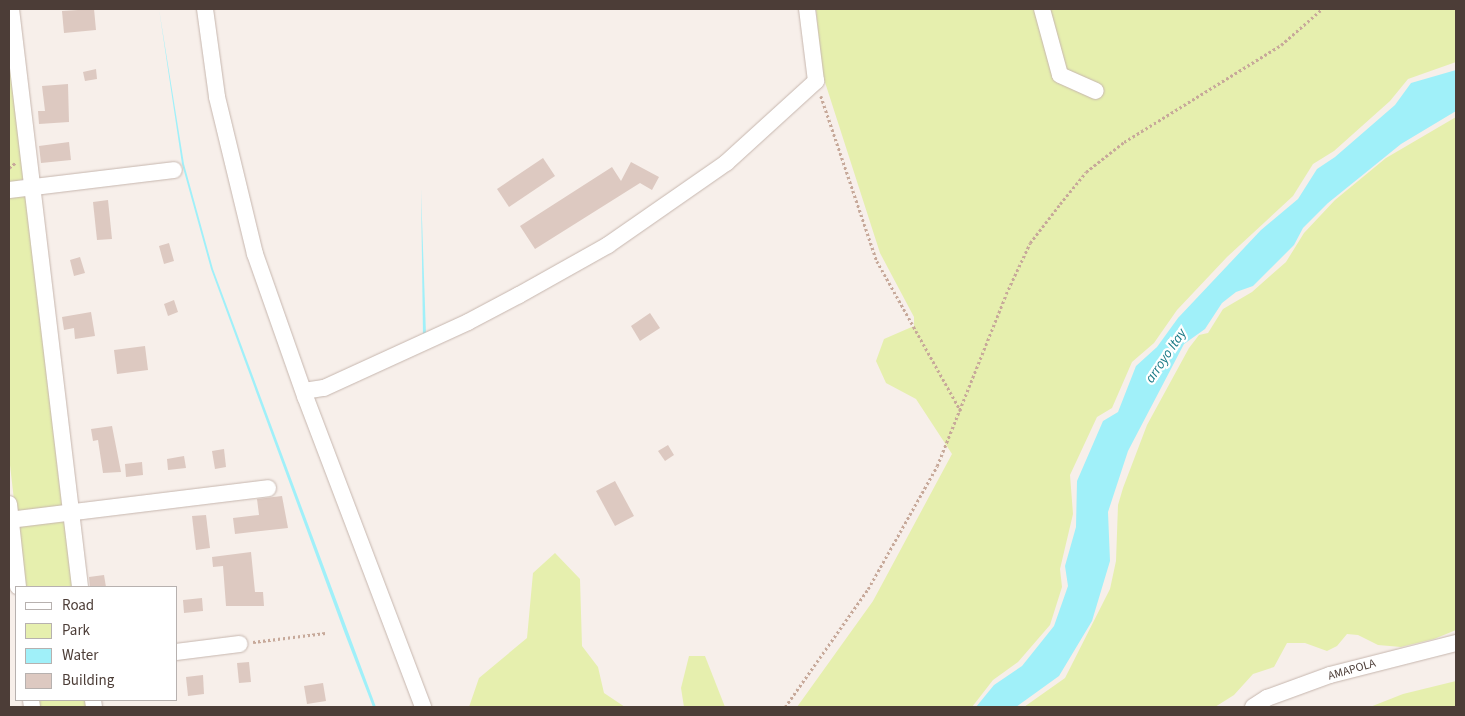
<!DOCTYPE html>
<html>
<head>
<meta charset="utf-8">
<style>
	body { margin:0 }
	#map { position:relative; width:1465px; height:716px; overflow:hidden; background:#f7efea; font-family:"Source Sans 3",sans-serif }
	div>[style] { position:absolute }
	.green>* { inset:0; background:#e6efae }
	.water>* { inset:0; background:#a0f0f9 }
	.building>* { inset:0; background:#ddc9c1 }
	.path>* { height:2.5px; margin-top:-1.25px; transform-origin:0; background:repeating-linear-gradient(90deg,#c7a99a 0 2.5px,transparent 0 5px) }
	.roads { filter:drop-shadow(0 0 1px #c6b6ae) drop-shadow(0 0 1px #c6b6ae) }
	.minor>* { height:16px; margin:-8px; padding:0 8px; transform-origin:8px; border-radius:8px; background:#fff }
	span { translate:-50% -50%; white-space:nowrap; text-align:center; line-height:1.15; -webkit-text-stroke:4.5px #fff; paint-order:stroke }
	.street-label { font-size:12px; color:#4c3d37 }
	.water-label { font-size:14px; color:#1b7b87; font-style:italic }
	.frame { position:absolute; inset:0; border:10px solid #4c3d37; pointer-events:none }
	.legend { position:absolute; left:15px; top:586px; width:162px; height:115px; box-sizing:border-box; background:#fff; border:1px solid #b7b1af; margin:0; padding:6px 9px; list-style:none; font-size:15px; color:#4c3d37 }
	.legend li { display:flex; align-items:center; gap:10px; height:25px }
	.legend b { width:25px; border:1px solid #b7b1af }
</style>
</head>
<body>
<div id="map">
	<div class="green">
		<div style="clip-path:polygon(816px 9px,1456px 9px,1456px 62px,1408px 79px,1390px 101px,1334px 151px,1313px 164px,1293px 196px,1227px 257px,1177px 310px,1154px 343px,1132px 362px,1112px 408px,1097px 417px,1070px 475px,1073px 514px,1060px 569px,1062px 587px,1050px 625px,1018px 662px,993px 680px,972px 707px,797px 707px,873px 601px,952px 454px,916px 399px,886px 383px,876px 361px,884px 339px,914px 326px,914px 317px,880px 253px,822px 73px)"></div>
		<div style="clip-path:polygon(9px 44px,24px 179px,9px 183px)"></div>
		<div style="clip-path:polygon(1456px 117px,1456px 630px,1434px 639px,1401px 647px,1378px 645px,1358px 635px,1347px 634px,1337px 646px,1327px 651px,1305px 643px,1287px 643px,1274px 667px,1253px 674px,1234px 695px,1215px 707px,1024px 707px,1065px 678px,1110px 589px,1116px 561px,1118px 505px,1123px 488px,1147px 425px,1189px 348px,1199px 335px,1208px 333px,1223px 309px,1252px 292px,1286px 262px,1304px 233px,1335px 200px,1386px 158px)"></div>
		<div style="clip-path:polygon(26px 196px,62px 506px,20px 513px,15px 509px,9px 456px,9px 197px)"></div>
		<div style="clip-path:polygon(64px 520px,74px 587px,24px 587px,18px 525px)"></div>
		<div style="clip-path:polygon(555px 553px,580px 579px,582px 646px,598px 667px,604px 693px,625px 707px,469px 707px,479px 678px,527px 638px,533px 573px)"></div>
		<div style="clip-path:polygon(689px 656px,705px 656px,725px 707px,684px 707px,681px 688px)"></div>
		<div style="clip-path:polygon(1456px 681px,1456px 707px,1370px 707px,1403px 694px)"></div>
		<div style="clip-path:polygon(37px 700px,88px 700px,88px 707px,38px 707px)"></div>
	</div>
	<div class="water">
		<div style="clip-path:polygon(159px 9px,184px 164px,213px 269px,376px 707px,373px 707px,345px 634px,211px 269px,182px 164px)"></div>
		<div style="clip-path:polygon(1456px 70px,1456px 111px,1401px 144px,1328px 203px,1303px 228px,1294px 245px,1253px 286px,1236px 292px,1222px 303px,1205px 329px,1184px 344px,1128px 451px,1108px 512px,1110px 561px,1092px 621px,1059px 676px,1016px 707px,976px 707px,994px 685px,1022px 666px,1054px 626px,1068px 586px,1065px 566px,1076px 527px,1077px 481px,1103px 421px,1118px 412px,1136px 366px,1157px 347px,1178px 318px,1261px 230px,1298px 199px,1317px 169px,1335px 157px,1395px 105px,1411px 83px)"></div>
		<div style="clip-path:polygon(421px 190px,426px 335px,423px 335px)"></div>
	</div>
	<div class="building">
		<div style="clip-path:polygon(94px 9px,96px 30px,64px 33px,62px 11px)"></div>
		<div style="clip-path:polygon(96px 69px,97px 79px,85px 81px,83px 72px)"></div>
		<div style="clip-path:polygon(68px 84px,69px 122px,39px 124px,38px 111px,45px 111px,42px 86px)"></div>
		<div style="clip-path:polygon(69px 142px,71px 160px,41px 163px,39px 146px)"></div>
		<div style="clip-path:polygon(543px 158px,555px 176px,509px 207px,497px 189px)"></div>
		<div style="clip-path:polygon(631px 162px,659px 177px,652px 190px,640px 183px,535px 249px,520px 226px,612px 167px,621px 181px)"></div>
		<div style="clip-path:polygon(108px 200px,112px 239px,97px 240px,93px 202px)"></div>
		<div style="clip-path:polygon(169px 243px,174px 261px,164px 264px,159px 246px)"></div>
		<div style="clip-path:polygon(80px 257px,85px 273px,74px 276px,70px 260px)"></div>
		<div style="clip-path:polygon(174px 300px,178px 312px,168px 316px,164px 304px)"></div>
		<div style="clip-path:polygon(91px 312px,95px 336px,75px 339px,74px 328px,64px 330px,62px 317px)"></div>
		<div style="clip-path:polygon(650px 313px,660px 328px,640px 341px,631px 326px)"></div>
		<div style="clip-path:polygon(145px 346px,148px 370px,117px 374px,114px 350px)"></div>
		<div style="clip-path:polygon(112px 426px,121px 472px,103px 473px,98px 440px,93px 441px,91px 429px)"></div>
		<div style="clip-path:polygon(668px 445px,674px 455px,665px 461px,658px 451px)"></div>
		<div style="clip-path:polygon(224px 449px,226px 467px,215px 469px,212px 451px)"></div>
		<div style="clip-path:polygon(184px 456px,186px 468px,168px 470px,167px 459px)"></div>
		<div style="clip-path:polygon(142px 462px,143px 475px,126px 477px,125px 464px)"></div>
		<div style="clip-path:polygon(615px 481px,634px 516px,615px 526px,596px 491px)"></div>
		<div style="clip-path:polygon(282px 496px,288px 528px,235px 534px,233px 518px,259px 515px,257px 499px)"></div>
		<div style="clip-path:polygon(206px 515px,210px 548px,196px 550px,192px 516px)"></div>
		<div style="clip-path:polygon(251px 552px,255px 592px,263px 592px,264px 606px,226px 606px,223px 566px,213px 567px,212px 557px)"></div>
		<div style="clip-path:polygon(104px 575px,106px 587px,90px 587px,89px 577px)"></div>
		<div style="clip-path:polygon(202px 598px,203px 611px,184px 613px,183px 600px)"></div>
		<div style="clip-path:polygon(249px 662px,251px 682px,239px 683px,237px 663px)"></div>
		<div style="clip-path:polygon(203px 675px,204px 694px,188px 696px,186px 677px)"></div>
		<div style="clip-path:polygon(323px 683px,326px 701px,307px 704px,304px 686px)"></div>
	</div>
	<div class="path">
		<div style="left:821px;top:96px;width:174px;rotate:71.3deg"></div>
		<div style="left:877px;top:261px;width:172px;rotate:60.8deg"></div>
		<div style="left:9px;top:168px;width:8px;rotate:-40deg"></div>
		<div style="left:253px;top:642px;width:73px;rotate:-7.1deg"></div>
		<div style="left:785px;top:707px;width:144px;rotate:-54.9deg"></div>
		<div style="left:868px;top:589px;width:141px;rotate:-60.7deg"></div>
		<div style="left:937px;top:466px;width:185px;rotate:-68.1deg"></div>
		<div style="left:1006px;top:294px;width:56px;rotate:-64.8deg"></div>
		<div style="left:1030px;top:243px;width:49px;rotate:-52.4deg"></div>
		<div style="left:1060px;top:204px;width:41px;rotate:-50.9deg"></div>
		<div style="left:1086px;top:172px;width:48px;rotate:-38.3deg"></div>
		<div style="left:1124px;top:142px;width:185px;rotate:-31.7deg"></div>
		<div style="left:1281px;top:45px;width:55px;rotate:-41.3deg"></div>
	</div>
	<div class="roads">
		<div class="minor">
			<div style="left:11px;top:9px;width:582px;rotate:83.19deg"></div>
			<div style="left:205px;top:9px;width:89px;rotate:82.2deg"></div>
			<div style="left:217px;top:97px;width:162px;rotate:76.4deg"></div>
			<div style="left:255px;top:254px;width:151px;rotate:70.6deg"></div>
			<div style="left:305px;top:396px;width:333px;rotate:69.2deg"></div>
			<div style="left:1042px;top:9px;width:68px;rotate:74.7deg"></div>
			<div style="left:1060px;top:75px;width:39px;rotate:24deg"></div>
			<div style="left:9px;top:190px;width:166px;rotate:-6.9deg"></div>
			<div style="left:304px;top:391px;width:20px;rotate:-9deg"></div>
			<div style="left:324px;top:388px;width:158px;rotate:-24.6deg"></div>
			<div style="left:468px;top:322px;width:58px;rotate:-27.9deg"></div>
			<div style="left:519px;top:295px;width:102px;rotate:-29.3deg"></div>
			<div style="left:608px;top:245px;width:144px;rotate:-34.8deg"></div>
			<div style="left:726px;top:163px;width:122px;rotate:-42.3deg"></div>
			<div style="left:816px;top:81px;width:73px;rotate:-97.1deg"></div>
			<div style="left:9px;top:504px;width:83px;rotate:83.8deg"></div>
			<div style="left:9px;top:520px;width:261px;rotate:-7deg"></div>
			<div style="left:176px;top:652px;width:64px;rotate:-7.2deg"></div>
			<div style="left:31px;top:700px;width:7px;rotate:82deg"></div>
			<div style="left:93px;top:700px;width:7px;rotate:82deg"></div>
			<div style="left:1253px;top:707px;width:17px;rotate:-33deg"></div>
			<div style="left:1267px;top:698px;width:67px;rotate:-20.1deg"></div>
			<div style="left:1330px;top:675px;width:130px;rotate:-14.3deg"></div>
		</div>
	</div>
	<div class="street-label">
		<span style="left:1352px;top:670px;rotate:-16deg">AMAPOLA</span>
	</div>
	<div class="water-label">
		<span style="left:1166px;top:356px;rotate:-56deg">arroyo Itay</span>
	</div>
	<div class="frame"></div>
	<ul class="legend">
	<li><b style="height:6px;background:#fff"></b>Road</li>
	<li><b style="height:14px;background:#e6efae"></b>Park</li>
	<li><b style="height:14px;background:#a0f0f9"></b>Water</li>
	<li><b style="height:14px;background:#ddc9c1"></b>Building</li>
	</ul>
</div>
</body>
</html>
